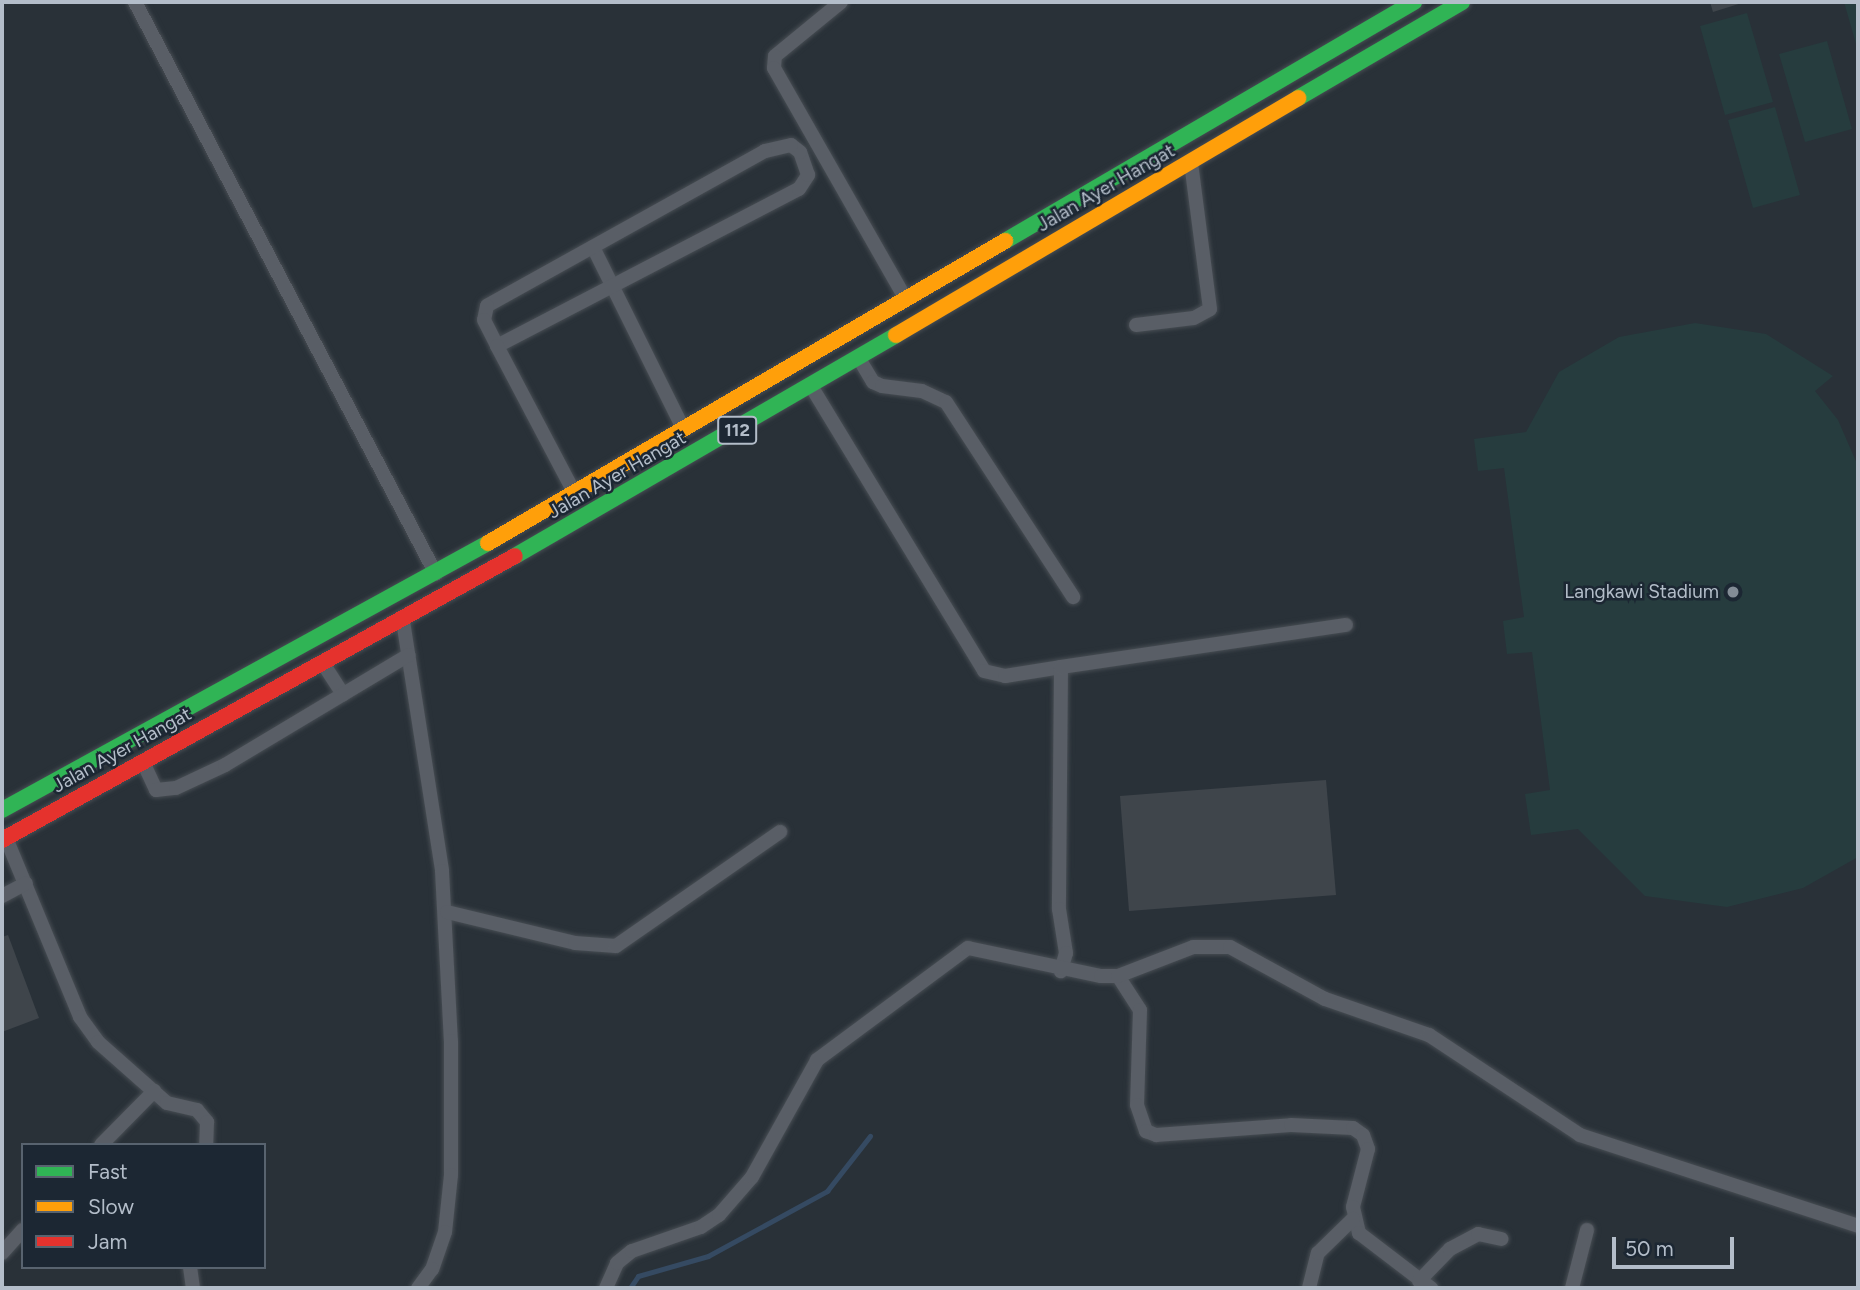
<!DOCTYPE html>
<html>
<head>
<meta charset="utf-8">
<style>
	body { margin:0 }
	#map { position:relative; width:1860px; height:1290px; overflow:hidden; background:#293138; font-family:Figtree,sans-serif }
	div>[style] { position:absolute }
	.green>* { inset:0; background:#263c3e }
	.stream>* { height:5px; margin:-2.5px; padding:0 2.5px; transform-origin:2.5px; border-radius:2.5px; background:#354a62 }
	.building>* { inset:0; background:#3f454b }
	.roads { filter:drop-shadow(0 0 2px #474d53) drop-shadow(0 0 2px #474d53) }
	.street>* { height:14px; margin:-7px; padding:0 7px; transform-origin:7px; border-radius:7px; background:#595e66 }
	.fast>* { height:16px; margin:-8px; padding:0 8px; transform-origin:8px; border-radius:8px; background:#30b455 }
	.slow>* { height:16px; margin:-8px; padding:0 8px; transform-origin:8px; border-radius:8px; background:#ff9f0a }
	.jam>* { height:16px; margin:-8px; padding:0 8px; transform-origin:8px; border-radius:8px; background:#e5322d }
	.dots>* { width:19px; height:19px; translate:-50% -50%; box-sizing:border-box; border:4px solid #1c2733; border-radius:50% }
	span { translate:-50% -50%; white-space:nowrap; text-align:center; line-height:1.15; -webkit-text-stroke:5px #1c2733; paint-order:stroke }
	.shield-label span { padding:2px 5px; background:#1c2733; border:2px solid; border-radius:5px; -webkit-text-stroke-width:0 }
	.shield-label { font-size:18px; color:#b3bdc9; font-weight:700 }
	.street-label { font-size:19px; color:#b3bdc9 }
	.poi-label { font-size:19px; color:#b3bdc9 }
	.right { translate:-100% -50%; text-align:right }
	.frame { position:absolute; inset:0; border:4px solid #b3bdc9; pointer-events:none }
	.legend { position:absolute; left:21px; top:1143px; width:245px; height:126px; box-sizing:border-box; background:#1c2733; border:2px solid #58636f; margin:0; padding:9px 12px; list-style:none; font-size:21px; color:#b3bdc9 }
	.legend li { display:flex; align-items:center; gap:14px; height:35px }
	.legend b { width:35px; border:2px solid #58636f }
	.scale { position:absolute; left:1612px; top:1237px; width:122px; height:32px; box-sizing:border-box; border:4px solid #b3bdc9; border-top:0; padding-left:9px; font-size:21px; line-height:24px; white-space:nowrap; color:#b3bdc9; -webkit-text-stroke:5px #1c2733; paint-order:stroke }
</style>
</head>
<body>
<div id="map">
	<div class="green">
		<div style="clip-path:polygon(1844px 2px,1858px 2px,1858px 51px)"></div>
		<div style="clip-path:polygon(1747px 13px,1773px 102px,1725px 115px,1700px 26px)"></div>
		<div style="clip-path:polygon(1827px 41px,1852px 129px,1805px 142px,1779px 54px)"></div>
		<div style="clip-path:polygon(1775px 107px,1800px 195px,1753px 208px,1728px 120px)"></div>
		<div style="clip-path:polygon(1695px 323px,1766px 334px,1833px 376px,1815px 391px,1838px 420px,1858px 466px,1858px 857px,1803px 888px,1727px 907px,1645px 896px,1578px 829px,1531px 835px,1525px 794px,1550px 790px,1532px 652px,1507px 654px,1503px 621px,1524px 617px,1504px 468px,1478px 471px,1474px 439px,1526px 432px,1559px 372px,1619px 337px)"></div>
	</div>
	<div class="stream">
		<div style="left:630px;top:1288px;width:14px;rotate:-56deg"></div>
		<div style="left:638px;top:1276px;width:73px;rotate:-15.9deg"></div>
		<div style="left:708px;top:1256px;width:136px;rotate:-28.6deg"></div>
		<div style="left:827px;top:1191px;width:70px;rotate:-52deg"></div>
	</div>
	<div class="building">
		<div style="clip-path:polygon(1710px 2px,1745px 2px,1713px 12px)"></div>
		<div style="clip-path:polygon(1326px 780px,1336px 895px,1129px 911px,1120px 796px)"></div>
		<div style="clip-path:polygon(8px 935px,39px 1018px,2px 1032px,2px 937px)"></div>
	</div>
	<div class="roads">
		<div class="street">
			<div style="left:135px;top:2px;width:646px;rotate:62.25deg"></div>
			<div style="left:841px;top:2px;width:85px;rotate:140.7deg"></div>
			<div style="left:775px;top:56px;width:12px;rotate:95deg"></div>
			<div style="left:774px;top:68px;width:265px;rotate:60.3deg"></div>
			<div style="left:593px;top:247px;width:204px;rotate:63.6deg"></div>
			<div style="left:1136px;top:325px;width:58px;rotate:-6.9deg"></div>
			<div style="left:1194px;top:318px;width:18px;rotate:-29deg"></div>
			<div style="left:1210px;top:309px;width:147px;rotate:-97.4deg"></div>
			<div style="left:497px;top:346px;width:340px;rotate:-27.5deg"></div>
			<div style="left:799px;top:189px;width:17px;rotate:-57deg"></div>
			<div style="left:808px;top:175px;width:24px;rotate:-109deg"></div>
			<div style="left:800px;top:152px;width:11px;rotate:-142deg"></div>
			<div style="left:791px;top:145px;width:27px;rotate:167deg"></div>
			<div style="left:765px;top:151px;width:318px;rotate:150.9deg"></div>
			<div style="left:487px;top:306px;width:14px;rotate:102deg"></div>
			<div style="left:484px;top:320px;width:29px;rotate:63deg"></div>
			<div style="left:497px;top:346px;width:165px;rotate:62.2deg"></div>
			<div style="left:858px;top:357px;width:29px;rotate:59deg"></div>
			<div style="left:873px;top:382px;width:10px;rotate:24deg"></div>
			<div style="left:882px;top:386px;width:40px;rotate:7.1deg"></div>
			<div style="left:922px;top:391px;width:26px;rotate:25deg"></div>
			<div style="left:946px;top:402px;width:233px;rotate:56.9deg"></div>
			<div style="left:811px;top:386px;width:333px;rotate:58.7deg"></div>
			<div style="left:984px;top:671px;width:22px;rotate:13deg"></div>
			<div style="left:1005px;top:676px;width:57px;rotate:-9.1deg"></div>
			<div style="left:1061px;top:667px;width:242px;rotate:90.5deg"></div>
			<div style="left:1059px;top:909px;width:45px;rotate:81deg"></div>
			<div style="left:1066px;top:953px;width:19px;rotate:106deg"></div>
			<div style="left:403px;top:621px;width:253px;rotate:81.1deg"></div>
			<div style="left:442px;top:871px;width:170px;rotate:87deg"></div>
			<div style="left:451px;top:1041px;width:134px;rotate:90deg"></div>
			<div style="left:451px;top:1175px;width:57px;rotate:96deg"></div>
			<div style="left:445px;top:1232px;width:39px;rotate:109deg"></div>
			<div style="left:432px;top:1269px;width:24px;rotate:126deg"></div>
			<div style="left:324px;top:665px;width:35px;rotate:57deg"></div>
			<div style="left:1061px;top:667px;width:288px;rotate:-8.4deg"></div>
			<div style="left:143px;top:762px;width:31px;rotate:65deg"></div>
			<div style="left:156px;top:790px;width:20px;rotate:-6deg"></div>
			<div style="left:176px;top:788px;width:54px;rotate:-25.1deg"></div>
			<div style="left:225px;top:765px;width:214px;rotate:-30.9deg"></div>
			<div style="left:6px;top:838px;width:194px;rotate:67.5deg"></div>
			<div style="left:80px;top:1017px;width:31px;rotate:54deg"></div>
			<div style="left:98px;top:1042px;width:92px;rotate:41.5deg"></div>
			<div style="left:167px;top:1103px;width:31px;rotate:13deg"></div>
			<div style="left:197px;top:1110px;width:16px;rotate:50deg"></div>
			<div style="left:207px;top:1122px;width:23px;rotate:92deg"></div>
			<div style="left:2px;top:896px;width:27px;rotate:-28deg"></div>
			<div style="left:447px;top:912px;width:132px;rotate:13.6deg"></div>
			<div style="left:575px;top:943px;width:41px;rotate:4.2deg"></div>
			<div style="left:616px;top:946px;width:200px;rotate:-34.8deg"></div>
			<div style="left:1118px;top:976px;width:40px;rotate:57.1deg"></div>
			<div style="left:1140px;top:1010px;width:95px;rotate:91.8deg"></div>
			<div style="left:1137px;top:1105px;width:28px;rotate:71deg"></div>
			<div style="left:1146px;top:1131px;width:11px;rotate:22deg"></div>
			<div style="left:1156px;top:1135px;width:135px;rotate:-4.2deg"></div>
			<div style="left:1291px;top:1125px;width:62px;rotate:2.8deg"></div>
			<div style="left:1353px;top:1128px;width:12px;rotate:35deg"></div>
			<div style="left:1363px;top:1135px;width:15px;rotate:70deg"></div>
			<div style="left:1368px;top:1149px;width:60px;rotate:104.5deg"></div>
			<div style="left:1353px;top:1207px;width:27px;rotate:77deg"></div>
			<div style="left:1359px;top:1233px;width:91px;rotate:37.4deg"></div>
			<div style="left:101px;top:1145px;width:76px;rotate:-45.5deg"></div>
			<div style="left:2px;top:1253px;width:31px;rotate:-48deg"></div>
			<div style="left:190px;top:1267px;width:21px;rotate:82deg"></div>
			<div style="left:1419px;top:1281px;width:45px;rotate:-45.9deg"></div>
			<div style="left:1450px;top:1249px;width:32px;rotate:-28deg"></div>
			<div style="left:1478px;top:1234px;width:24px;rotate:12deg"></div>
			<div style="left:606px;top:1288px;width:27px;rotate:-66deg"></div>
			<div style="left:617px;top:1263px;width:19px;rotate:-39deg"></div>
			<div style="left:632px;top:1251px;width:73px;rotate:-19.2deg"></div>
			<div style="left:701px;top:1227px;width:22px;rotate:-34deg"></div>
			<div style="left:719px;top:1215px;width:50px;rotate:-49deg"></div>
			<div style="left:752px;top:1177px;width:134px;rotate:-60.9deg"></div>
			<div style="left:817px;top:1060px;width:188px;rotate:-36.6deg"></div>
			<div style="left:968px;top:948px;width:136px;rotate:11.9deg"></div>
			<div style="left:1101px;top:976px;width:17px"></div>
			<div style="left:1118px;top:976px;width:80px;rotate:-21.1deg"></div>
			<div style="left:1193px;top:947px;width:37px"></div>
			<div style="left:1230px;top:947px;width:108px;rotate:28.7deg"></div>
			<div style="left:1325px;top:999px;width:110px;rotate:19.1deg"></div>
			<div style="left:1429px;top:1035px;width:181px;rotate:33.5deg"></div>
			<div style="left:1580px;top:1135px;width:293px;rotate:18.1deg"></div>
			<div style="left:1309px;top:1288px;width:36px;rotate:-76deg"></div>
			<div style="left:1318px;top:1253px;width:49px;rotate:-44.2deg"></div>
			<div style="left:1572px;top:1288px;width:60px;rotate:-75.5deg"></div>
		</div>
		<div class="fast">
			<div style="left:1298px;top:98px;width:190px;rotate:-30.3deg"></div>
			<div style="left:1005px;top:241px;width:474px;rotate:-30.3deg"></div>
			<div style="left:515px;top:556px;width:440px;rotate:-30.1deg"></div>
			<div style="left:2px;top:810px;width:555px;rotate:-28.78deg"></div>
		</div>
		<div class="slow">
			<div style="left:896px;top:335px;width:467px;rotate:-30.5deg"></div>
			<div style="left:488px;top:543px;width:599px;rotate:-30.29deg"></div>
		</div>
		<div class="jam">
			<div style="left:2px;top:840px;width:586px;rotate:-28.97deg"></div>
		</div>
	</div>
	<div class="dots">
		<div style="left:1733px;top:592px;background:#838c96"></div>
	</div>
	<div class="shield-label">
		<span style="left:737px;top:430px">112</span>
	</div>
	<div class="street-label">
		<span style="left:1106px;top:188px;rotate:-30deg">Jalan Ayer Hangat</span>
		<span style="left:617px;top:475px;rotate:-30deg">Jalan Ayer Hangat</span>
		<span style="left:122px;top:750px;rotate:-29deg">Jalan Ayer Hangat</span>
	</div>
	<div class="poi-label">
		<span class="right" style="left:1719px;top:592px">Langkawi Stadium</span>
	</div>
	<div class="frame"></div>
	<ul class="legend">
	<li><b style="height:9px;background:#30b455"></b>Fast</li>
	<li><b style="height:9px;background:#ff9f0a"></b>Slow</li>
	<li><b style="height:9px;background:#e5322d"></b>Jam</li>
	</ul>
	<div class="scale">50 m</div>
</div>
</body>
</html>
